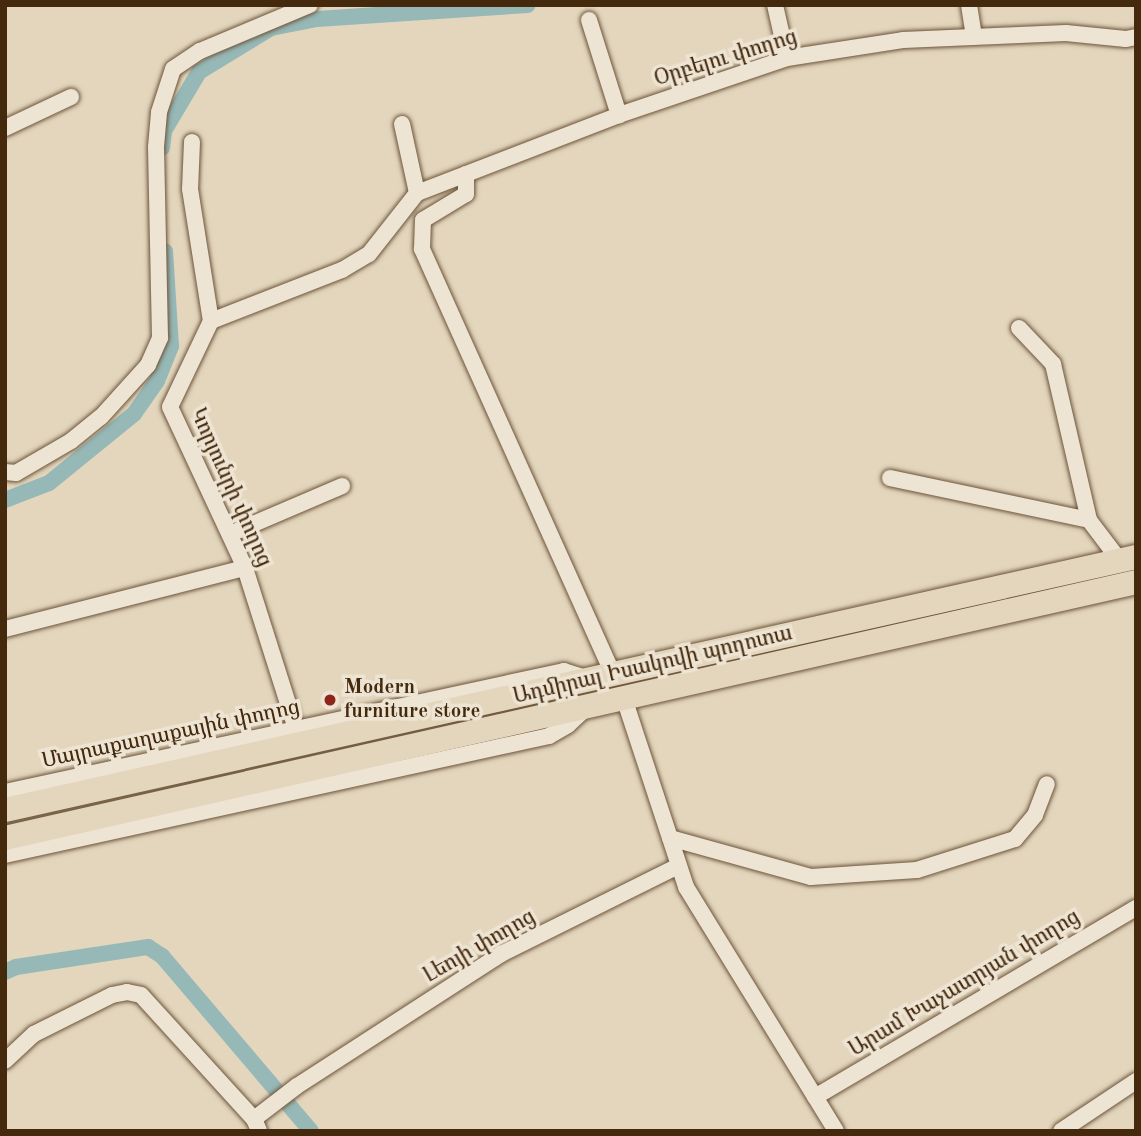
<!DOCTYPE html>
<html>
<head>
<meta charset="utf-8">
<style>
	body { margin:0 }
	#map { position:relative; width:1141px; height:1136px; overflow:hidden; background:#e3d6bd; font-family:"Old Standard TT","Noto Serif Armenian",serif }
	div>[style] { position:absolute }
	.canal>* { height:16px; margin:-8px; padding:0 8px; transform-origin:8px; border-radius:8px; background:#96b8b7 }
	.roads { filter:drop-shadow(0 0 2px #6c5439) drop-shadow(0 0 2px #6c5439) }
	.minor>* { height:16px; margin:-8px; padding:0 8px; transform-origin:8px; border-radius:8px; background:#ede4d4 }
	.trunk>* { height:24px; margin:-12px; padding:0 12px; transform-origin:12px; border-radius:12px; background:#e3d6bd }
	.dots>* { width:19px; height:19px; translate:-50% -50%; box-sizing:border-box; border:4px solid #ede4d4; border-radius:50% }
	span { translate:-50% -50%; white-space:nowrap; text-align:center; line-height:1.15; -webkit-text-stroke:7px #ede4d4; paint-order:stroke }
	.street-label { font-size:21px; color:#44290d }
	.poi-label { font-size:21px; color:#44290d; font-weight:700 }
	.left { translate:0 -50%; text-align:left }
	.frame { position:absolute; inset:0; border:7px solid #44290d; pointer-events:none }
</style>
</head>
<body>
<div id="map">
	<div class="canal">
		<div style="left:162px;top:148px;width:17px;rotate:-83deg"></div>
		<div style="left:164px;top:131px;width:69px;rotate:-59.3deg"></div>
		<div style="left:199px;top:72px;width:84px;rotate:-31.4deg"></div>
		<div style="left:271px;top:28px;width:47px;rotate:-11.1deg"></div>
		<div style="left:317px;top:19px;width:211px;rotate:-3.8deg"></div>
		<div style="left:5px;top:500px;width:47px;rotate:-21.1deg"></div>
		<div style="left:49px;top:483px;width:109px;rotate:-39.1deg"></div>
		<div style="left:134px;top:414px;width:40px;rotate:-55.1deg"></div>
		<div style="left:157px;top:381px;width:38px;rotate:-68deg"></div>
		<div style="left:171px;top:346px;width:95px;rotate:-93.6deg"></div>
		<div style="left:5px;top:972px;width:12px;rotate:-24deg"></div>
		<div style="left:16px;top:967px;width:134px;rotate:-8.6deg"></div>
		<div style="left:148px;top:947px;width:17px;rotate:33deg"></div>
		<div style="left:162px;top:956px;width:230px;rotate:49.6deg"></div>
	</div>
	<div class="roads">
		<div class="minor">
			<div style="left:775px;top:5px;width:54px;rotate:77.2deg"></div>
			<div style="left:969px;top:5px;width:32px;rotate:81deg"></div>
			<div style="left:589px;top:20px;width:100px;rotate:72.5deg"></div>
			<div style="left:402px;top:124px;width:71px;rotate:77.7deg"></div>
			<div style="left:5px;top:128px;width:73px;rotate:-25.2deg"></div>
			<div style="left:192px;top:142px;width:47px;rotate:92.4deg"></div>
			<div style="left:190px;top:189px;width:134px;rotate:81deg"></div>
			<div style="left:211px;top:321px;width:95px;rotate:115.5deg"></div>
			<div style="left:170px;top:407px;width:178px;rotate:65deg"></div>
			<div style="left:245px;top:568px;width:169px;rotate:72.4deg"></div>
			<div style="left:466px;top:174px;width:20px;rotate:90deg"></div>
			<div style="left:466px;top:194px;width:50px;rotate:148.8deg"></div>
			<div style="left:423px;top:220px;width:29px;rotate:92deg"></div>
			<div style="left:422px;top:249px;width:468px;rotate:65.8deg"></div>
			<div style="left:417px;top:193px;width:217px;rotate:-21.1deg"></div>
			<div style="left:619px;top:115px;width:177px;rotate:-18.7deg"></div>
			<div style="left:787px;top:58px;width:117px;rotate:-8.8deg"></div>
			<div style="left:903px;top:40px;width:163px;rotate:-2.5deg"></div>
			<div style="left:1066px;top:33px;width:60px;rotate:5.7deg"></div>
			<div style="left:1126px;top:39px;width:10px;rotate:-11deg"></div>
			<div style="left:211px;top:321px;width:141px;rotate:-21.3deg"></div>
			<div style="left:342px;top:270px;width:31px;rotate:-31deg"></div>
			<div style="left:369px;top:254px;width:78px;rotate:-51.8deg"></div>
			<div style="left:1019px;top:328px;width:50px;rotate:46.6deg"></div>
			<div style="left:1053px;top:364px;width:160px;rotate:77deg"></div>
			<div style="left:1089px;top:520px;width:51px;rotate:52.9deg"></div>
			<div style="left:5px;top:472px;width:11px;rotate:5deg"></div>
			<div style="left:16px;top:473px;width:64px;rotate:-30.2deg"></div>
			<div style="left:71px;top:441px;width:38px;rotate:-39deg"></div>
			<div style="left:101px;top:417px;width:70px;rotate:-47.9deg"></div>
			<div style="left:148px;top:365px;width:30px;rotate:-66deg"></div>
			<div style="left:160px;top:338px;width:191px;rotate:-91.2deg"></div>
			<div style="left:156px;top:147px;width:35px;rotate:-85deg"></div>
			<div style="left:159px;top:112px;width:45px;rotate:-72deg"></div>
			<div style="left:173px;top:69px;width:32px;rotate:-34deg"></div>
			<div style="left:200px;top:51px;width:119px;rotate:-22.7deg"></div>
			<div style="left:890px;top:478px;width:203px;rotate:11.9deg"></div>
			<div style="left:230px;top:534px;width:122px;rotate:-23.2deg"></div>
			<div style="left:5px;top:629px;width:248px;rotate:-14.3deg"></div>
			<div style="left:624px;top:698px;width:199px;rotate:71.8deg"></div>
			<div style="left:686px;top:887px;width:286px;rotate:58.4deg"></div>
			<div style="left:5px;top:792px;width:572px;rotate:-12.21deg"></div>
			<div style="left:564px;top:671px;width:25px;rotate:18deg"></div>
			<div style="left:670px;top:838px;width:146px;rotate:15.5deg"></div>
			<div style="left:811px;top:877px;width:106px;rotate:-3.8deg"></div>
			<div style="left:917px;top:870px;width:103px;rotate:-17.6deg"></div>
			<div style="left:1015px;top:839px;width:31px;rotate:-50deg"></div>
			<div style="left:1035px;top:815px;width:33px;rotate:-69deg"></div>
			<div style="left:5px;top:855px;width:557px;rotate:-12.34deg"></div>
			<div style="left:549px;top:736px;width:22px;rotate:-30deg"></div>
			<div style="left:568px;top:725px;width:25px;rotate:-43deg"></div>
			<div style="left:5px;top:1061px;width:40px;rotate:-43deg"></div>
			<div style="left:34px;top:1034px;width:87px;rotate:-26.6deg"></div>
			<div style="left:112px;top:995px;width:15px;rotate:-11deg"></div>
			<div style="left:127px;top:992px;width:14px;rotate:12deg"></div>
			<div style="left:141px;top:995px;width:168px;rotate:47.7deg"></div>
			<div style="left:254px;top:1119px;width:13px;rotate:67deg"></div>
			<div style="left:815px;top:1097px;width:373px;rotate:-30.5deg"></div>
			<div style="left:254px;top:1119px;width:54px;rotate:-37.5deg"></div>
			<div style="left:297px;top:1086px;width:243px;rotate:-32.9deg"></div>
			<div style="left:501px;top:954px;width:198px;rotate:-26.4deg"></div>
			<div style="left:1061px;top:1131px;width:90px;rotate:-33.7deg"></div>
		</div>
		<div class="trunk">
			<div style="left:5px;top:810px;width:1159px;rotate:-12.61deg"></div>
			<div style="left:5px;top:838px;width:1160px;rotate:-12.75deg"></div>
		</div>
	</div>
	<div class="dots">
		<div style="left:330px;top:700px;background:#8f2418"></div>
	</div>
	<div class="street-label">
		<span style="left:726px;top:59px;rotate:-17deg">Օրբելու փողոց</span>
		<span style="left:230px;top:488px;rotate:66deg">Կորյունրի փողոց</span>
		<span style="left:653px;top:666px;rotate:-13deg">Ադմիրալ Իսակովի պողոտա</span>
		<span style="left:171px;top:735px;rotate:-12deg">Մայրաքաղաքային փողոց</span>
		<span style="left:480px;top:947px;rotate:-30deg">Լեոյի փողոց</span>
		<span style="left:965px;top:984px;rotate:-31deg">Արամ Խաչատրյան փողոց</span>
	</div>
	<div class="poi-label">
		<span class="left" style="left:344px;top:700px">Modern<br>furniture store</span>
	</div>
	<div class="frame"></div>
</div>
</body>
</html>
